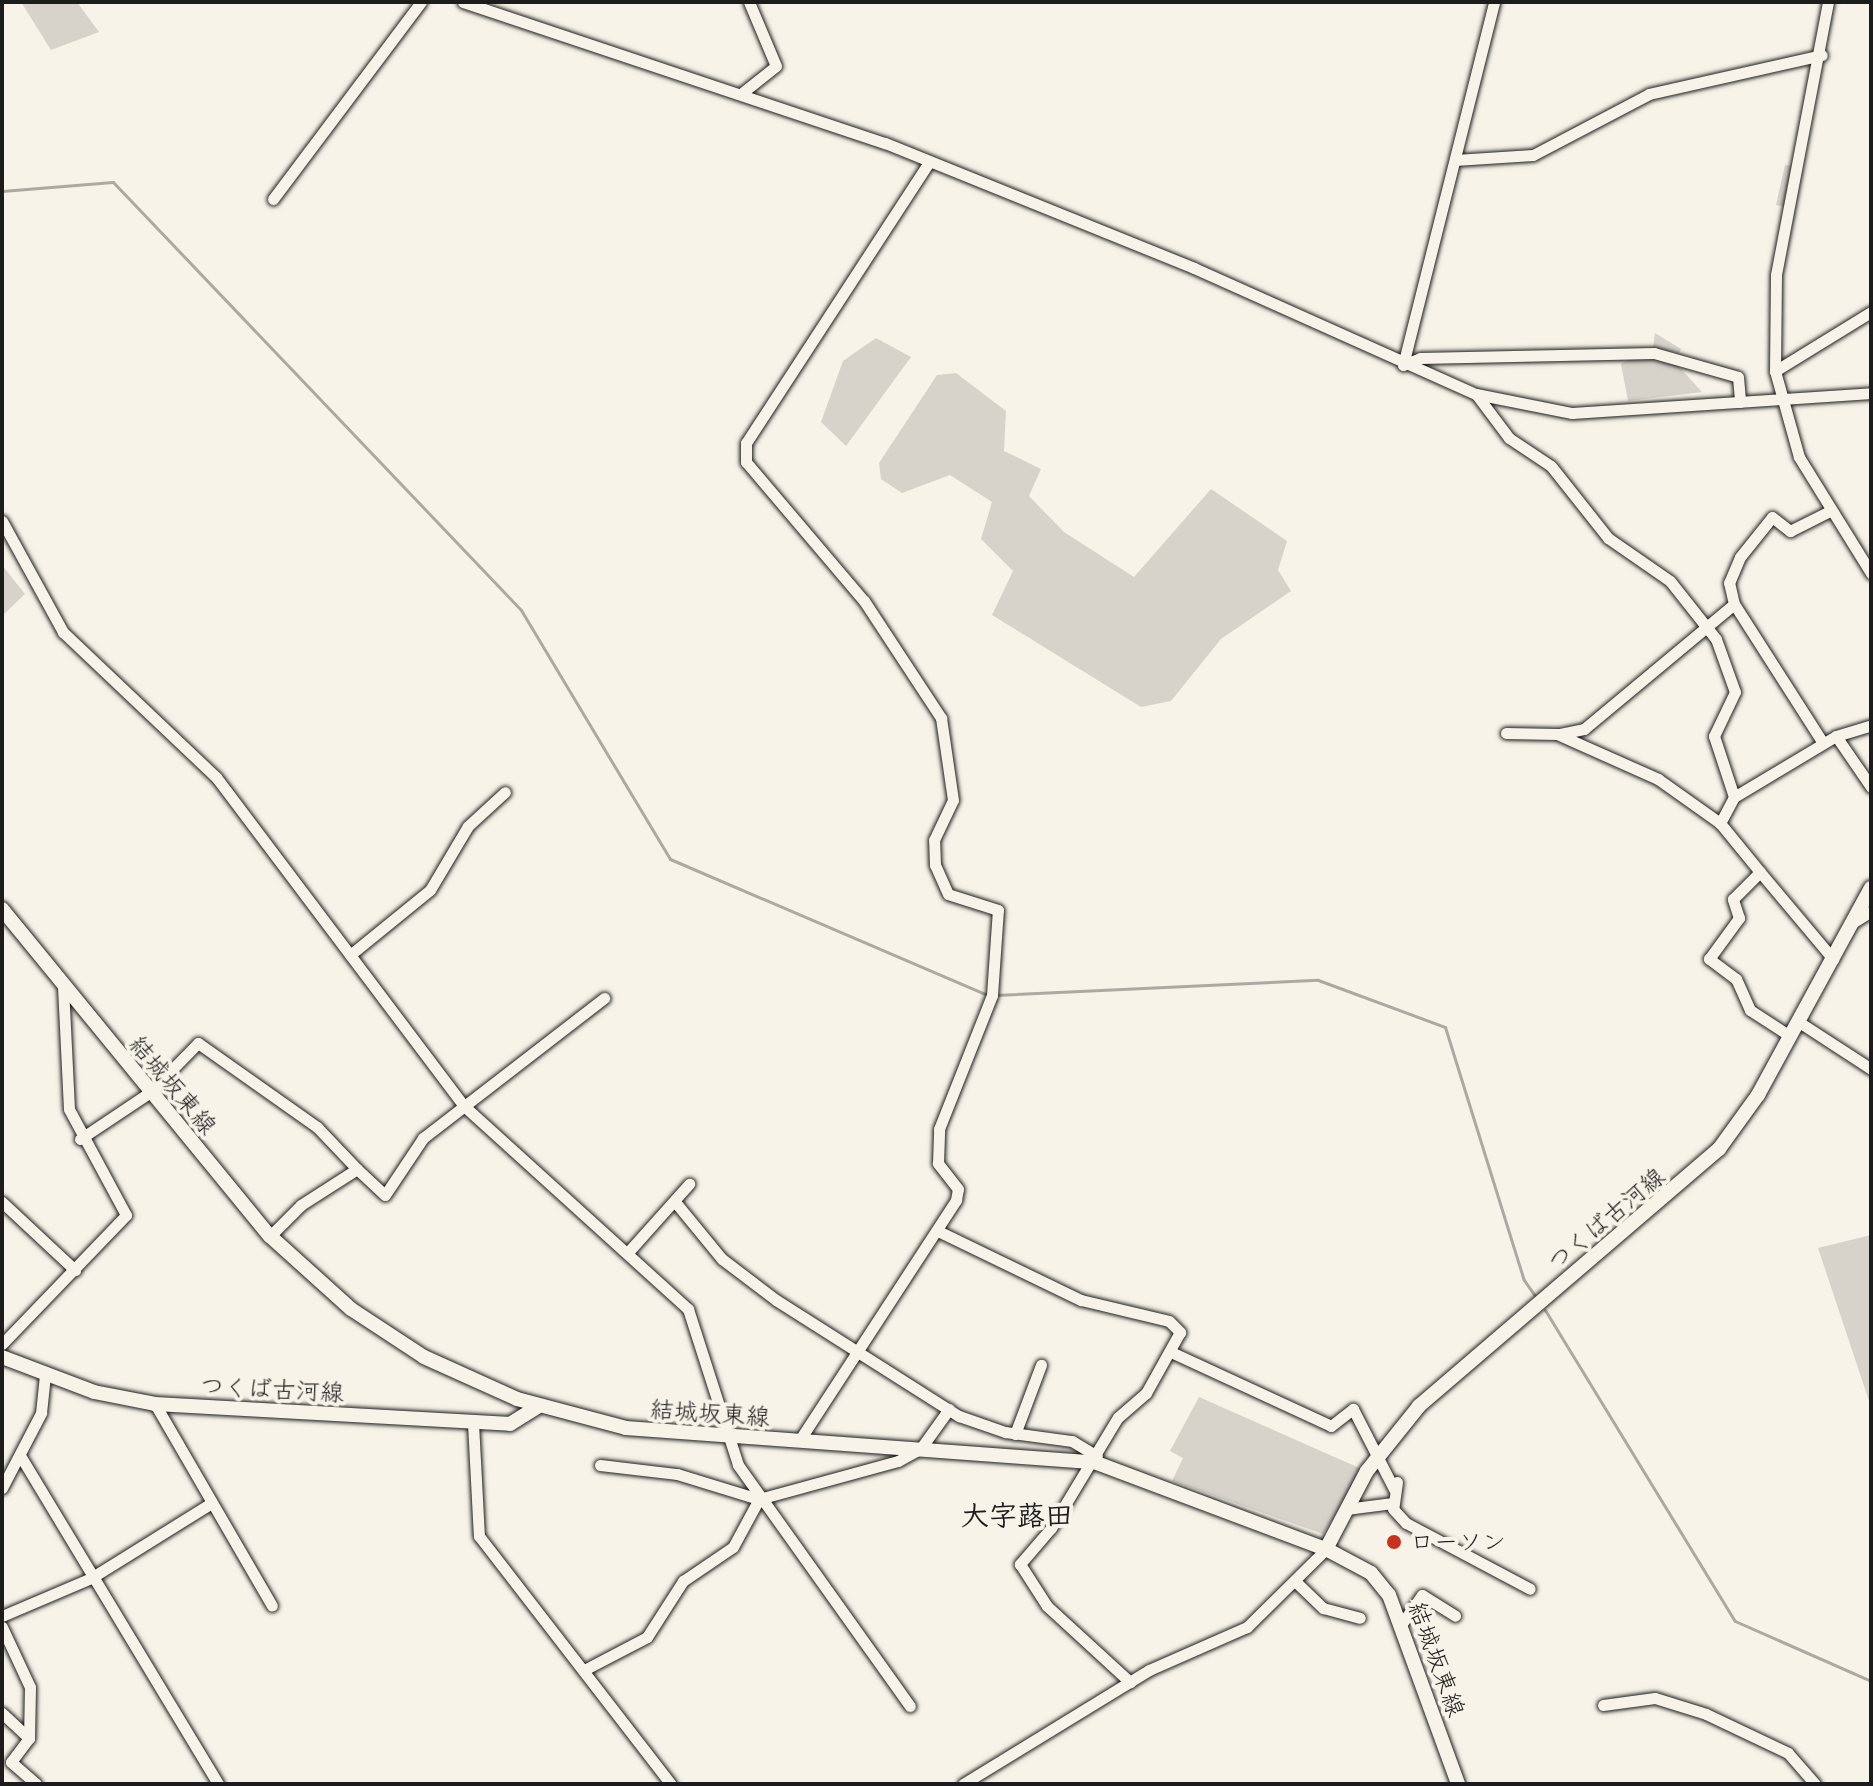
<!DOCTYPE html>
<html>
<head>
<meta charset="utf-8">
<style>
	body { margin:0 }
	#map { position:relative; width:1873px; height:1786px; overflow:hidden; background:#f7f3e8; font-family:Itim,"Klee One",sans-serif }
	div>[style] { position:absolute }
	.green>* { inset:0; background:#d7d3cb }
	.stream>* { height:3px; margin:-1.5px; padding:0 1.5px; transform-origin:1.5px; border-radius:1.5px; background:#aca9a2 }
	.roads { filter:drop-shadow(0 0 2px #1c1c1c) drop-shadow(0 0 2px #1c1c1c) }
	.minor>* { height:11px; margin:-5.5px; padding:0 5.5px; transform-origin:5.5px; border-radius:5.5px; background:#f7f3e8 }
	.major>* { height:14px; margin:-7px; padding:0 7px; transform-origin:7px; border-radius:7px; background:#f7f3e8 }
	.dots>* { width:22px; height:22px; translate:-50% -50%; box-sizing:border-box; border:4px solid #f7f3e8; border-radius:50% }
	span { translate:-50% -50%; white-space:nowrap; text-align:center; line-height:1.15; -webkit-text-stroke:8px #f7f3e8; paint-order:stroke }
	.street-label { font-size:24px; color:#1c1c1c }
	.poi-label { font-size:24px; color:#1c1c1c }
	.left { translate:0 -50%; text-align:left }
	.quarter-label { font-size:28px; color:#1c1c1c; font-weight:700 }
	.frame { position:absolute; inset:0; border:4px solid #1c1c1c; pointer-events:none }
</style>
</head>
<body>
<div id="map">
	<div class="green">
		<div style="clip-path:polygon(21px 2px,77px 2px,99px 32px,51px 50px)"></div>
		<div style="clip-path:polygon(1785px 165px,1795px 166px,1786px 207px,1776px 205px)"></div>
		<div style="clip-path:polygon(1655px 333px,1681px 349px,1679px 353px,1653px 348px)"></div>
		<div style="clip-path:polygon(876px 338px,911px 357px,846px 446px,821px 422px,843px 361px)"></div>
		<div style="clip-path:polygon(1634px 357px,1673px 360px,1702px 392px,1628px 401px,1621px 364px)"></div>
		<div style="clip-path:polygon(956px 373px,1006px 411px,1004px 451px,1041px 469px,1029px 496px,1064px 532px,1134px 577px,1211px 489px,1287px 541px,1278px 570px,1291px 591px,1221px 639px,1171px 701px,1141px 707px,992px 615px,1013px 571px,981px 539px,992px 502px,950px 475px,902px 493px,881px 479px,879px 463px,937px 375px)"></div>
		<div style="clip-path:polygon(2px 565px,25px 594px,2px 616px)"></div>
		<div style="clip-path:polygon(1871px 1235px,1871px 1407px,1818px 1248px)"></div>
		<div style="clip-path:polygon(1199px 1397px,1364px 1470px,1323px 1534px,1172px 1481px,1183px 1458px,1170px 1451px)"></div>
	</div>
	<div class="stream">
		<div style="left:2px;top:191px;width:111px;rotate:-4.6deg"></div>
		<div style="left:113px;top:182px;width:591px;rotate:46.37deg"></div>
		<div style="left:521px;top:610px;width:290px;rotate:59.1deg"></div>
		<div style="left:670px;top:859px;width:345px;rotate:23.2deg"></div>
		<div style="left:995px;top:995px;width:323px;rotate:-2.7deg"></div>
		<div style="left:1318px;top:980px;width:135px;rotate:20.3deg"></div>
		<div style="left:1445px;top:1027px;width:265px;rotate:72.7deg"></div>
		<div style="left:1524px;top:1280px;width:19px;rotate:55deg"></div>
		<div style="left:1545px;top:1310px;width:364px;rotate:58.6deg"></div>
		<div style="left:1735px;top:1621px;width:149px;rotate:23.8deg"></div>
	</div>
	<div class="roads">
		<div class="minor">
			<div style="left:463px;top:2px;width:445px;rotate:18.5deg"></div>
			<div style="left:885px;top:143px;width:333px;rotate:22deg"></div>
			<div style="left:1194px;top:268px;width:309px;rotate:24.1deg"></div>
			<div style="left:1476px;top:394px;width:98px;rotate:11.2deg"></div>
			<div style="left:1572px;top:413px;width:300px;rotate:-3.8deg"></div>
			<div style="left:1828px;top:2px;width:278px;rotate:100.8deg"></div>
			<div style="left:1776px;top:275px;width:96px;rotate:90.6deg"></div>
			<div style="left:1775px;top:371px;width:89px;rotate:74.4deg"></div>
			<div style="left:1799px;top:457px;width:137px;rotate:58.2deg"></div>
			<div style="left:742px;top:93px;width:43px;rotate:-38.5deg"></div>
			<div style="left:776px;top:66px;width:69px;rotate:-112.9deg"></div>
			<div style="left:1455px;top:160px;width:78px;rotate:-3.7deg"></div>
			<div style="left:1533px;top:155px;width:131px;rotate:-27.7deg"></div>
			<div style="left:1649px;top:94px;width:177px;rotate:-12.7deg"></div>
			<div style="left:273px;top:199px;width:246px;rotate:-53.1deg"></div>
			<div style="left:1403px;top:365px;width:374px;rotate:-75.9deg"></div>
			<div style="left:1403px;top:365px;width:18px;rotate:-22deg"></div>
			<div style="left:1420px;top:358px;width:234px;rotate:-1.2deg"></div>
			<div style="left:1654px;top:353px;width:87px;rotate:15.9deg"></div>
			<div style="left:1738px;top:377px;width:25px;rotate:85deg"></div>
			<div style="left:1775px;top:371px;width:113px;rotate:-31.6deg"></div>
			<div style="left:1476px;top:394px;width:55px;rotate:53.1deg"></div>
			<div style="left:1509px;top:438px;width:50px;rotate:33.7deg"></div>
			<div style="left:1551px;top:466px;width:92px;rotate:51.6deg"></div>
			<div style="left:1608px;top:538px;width:75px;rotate:34.7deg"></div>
			<div style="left:1670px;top:581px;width:74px;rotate:51.6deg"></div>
			<div style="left:1716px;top:639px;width:56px;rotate:70.3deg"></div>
			<div style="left:1735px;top:692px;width:49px;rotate:115.5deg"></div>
			<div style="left:1714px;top:736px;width:64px;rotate:71.8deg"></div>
			<div style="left:1734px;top:797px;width:30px;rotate:118deg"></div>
			<div style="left:2px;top:521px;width:127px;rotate:61.2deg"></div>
			<div style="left:63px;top:632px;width:211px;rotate:43.5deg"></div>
			<div style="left:216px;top:777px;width:411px;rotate:53deg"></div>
			<div style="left:463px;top:1105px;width:304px;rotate:42.2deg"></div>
			<div style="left:688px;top:1309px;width:164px;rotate:72.2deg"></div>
			<div style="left:738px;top:1465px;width:296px;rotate:54.5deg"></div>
			<div style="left:1506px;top:733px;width:51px;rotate:1.1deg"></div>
			<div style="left:1557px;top:734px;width:111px;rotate:24deg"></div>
			<div style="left:1658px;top:779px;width:76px;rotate:35.4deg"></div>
			<div style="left:1720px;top:823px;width:63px;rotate:50.8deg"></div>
			<div style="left:1560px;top:734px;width:25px;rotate:-12deg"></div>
			<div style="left:1584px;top:729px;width:195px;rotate:-39.8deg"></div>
			<div style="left:1836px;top:736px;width:62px;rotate:55.5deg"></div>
			<div style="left:1823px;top:743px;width:165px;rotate:-122.6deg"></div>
			<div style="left:1734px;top:604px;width:22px;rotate:-103deg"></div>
			<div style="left:1729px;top:583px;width:28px;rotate:-67deg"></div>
			<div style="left:1740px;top:557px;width:51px;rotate:-51.3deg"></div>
			<div style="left:1772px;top:517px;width:23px;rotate:38deg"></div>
			<div style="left:1790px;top:531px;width:42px;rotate:-26.6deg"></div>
			<div style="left:1734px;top:797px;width:119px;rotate:-30.9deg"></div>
			<div style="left:1836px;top:736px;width:37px;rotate:-17deg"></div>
			<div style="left:1852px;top:923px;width:22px;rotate:-32deg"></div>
			<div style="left:350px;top:955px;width:103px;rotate:-39.1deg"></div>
			<div style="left:430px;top:890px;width:74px;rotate:-59.3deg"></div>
			<div style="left:468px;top:826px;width:50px;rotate:-42.6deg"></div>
			<div style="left:1799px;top:1022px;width:86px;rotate:33.1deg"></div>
			<div style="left:1790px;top:1036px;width:48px;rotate:-147deg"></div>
			<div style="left:1750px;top:1010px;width:34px;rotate:-114deg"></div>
			<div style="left:1736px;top:979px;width:34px;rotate:-143deg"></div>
			<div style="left:1709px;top:959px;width:51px;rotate:-53.8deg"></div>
			<div style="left:1739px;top:918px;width:20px;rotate:-108deg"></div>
			<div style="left:1733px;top:899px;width:38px;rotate:-45deg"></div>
			<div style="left:1760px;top:872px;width:114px;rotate:50deg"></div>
			<div style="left:80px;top:1139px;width:83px;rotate:-33.7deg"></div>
			<div style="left:149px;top:1093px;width:70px;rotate:-45.6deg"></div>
			<div style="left:198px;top:1043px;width:146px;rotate:35.2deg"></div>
			<div style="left:317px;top:1127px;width:58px;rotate:46.4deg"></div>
			<div style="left:357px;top:1169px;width:67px;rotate:147.3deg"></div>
			<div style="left:301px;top:1205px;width:44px;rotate:135deg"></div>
			<div style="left:357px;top:1169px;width:38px;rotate:43deg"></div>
			<div style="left:385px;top:1195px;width:69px;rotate:-56.3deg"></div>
			<div style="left:423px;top:1138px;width:229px;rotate:-37.7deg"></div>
			<div style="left:2px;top:1202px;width:100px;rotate:43deg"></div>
			<div style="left:676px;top:1203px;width:72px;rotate:50.6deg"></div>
			<div style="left:722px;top:1259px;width:68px;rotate:37.2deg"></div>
			<div style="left:776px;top:1300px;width:217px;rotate:32.4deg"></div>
			<div style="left:959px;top:1416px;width:49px;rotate:19.2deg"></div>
			<div style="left:1005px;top:1432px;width:68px;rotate:7.7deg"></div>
			<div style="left:1072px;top:1441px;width:29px;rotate:31deg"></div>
			<div style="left:938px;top:1231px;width:159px;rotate:25.8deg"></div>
			<div style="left:1081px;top:1300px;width:90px;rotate:13.4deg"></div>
			<div style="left:1169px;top:1321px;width:16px;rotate:45deg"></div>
			<div style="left:1180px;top:1332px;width:70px;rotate:119.1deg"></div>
			<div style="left:1146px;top:1393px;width:37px;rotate:139deg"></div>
			<div style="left:1118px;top:1417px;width:130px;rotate:121.1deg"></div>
			<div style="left:1051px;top:1528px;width:48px;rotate:130.7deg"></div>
			<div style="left:1020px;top:1564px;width:50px;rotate:57.3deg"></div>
			<div style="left:1047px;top:1606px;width:113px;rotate:42.5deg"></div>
			<div style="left:630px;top:1250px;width:89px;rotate:-48.2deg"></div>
			<div style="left:2px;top:1344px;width:179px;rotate:-46.1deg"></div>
			<div style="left:126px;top:1215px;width:120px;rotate:-118.3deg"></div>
			<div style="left:69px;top:1109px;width:124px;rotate:-92.8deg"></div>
			<div style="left:1171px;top:1352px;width:176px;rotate:24.8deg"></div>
			<div style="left:1331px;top:1426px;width:28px;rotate:-38deg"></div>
			<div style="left:1353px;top:1409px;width:90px;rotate:62.9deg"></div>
			<div style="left:155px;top:1404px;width:233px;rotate:59.9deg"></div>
			<div style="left:473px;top:1423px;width:113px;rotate:87deg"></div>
			<div style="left:479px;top:1536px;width:314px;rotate:52.3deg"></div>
			<div style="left:1015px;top:1434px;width:74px;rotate:-69.4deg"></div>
			<div style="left:799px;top:1441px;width:288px;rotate:-56.9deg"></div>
			<div style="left:956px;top:1200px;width:11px;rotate:-80deg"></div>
			<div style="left:958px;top:1189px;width:33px;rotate:-128deg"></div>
			<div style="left:938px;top:1163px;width:34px;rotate:-88deg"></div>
			<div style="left:939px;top:1129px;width:144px;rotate:-68.4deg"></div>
			<div style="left:992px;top:995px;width:85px;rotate:-86deg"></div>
			<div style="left:998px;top:910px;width:52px;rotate:-162.3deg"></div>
			<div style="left:948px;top:894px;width:32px;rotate:-114deg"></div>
			<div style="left:935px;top:865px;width:25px;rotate:-92deg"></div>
			<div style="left:934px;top:840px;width:44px;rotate:-64.6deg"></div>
			<div style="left:953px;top:800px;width:83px;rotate:-98.3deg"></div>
			<div style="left:941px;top:718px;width:140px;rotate:-123.3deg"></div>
			<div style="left:864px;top:601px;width:182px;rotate:-130.3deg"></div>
			<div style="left:746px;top:462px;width:19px;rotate:-90deg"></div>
			<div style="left:746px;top:443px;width:335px;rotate:-56.9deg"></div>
			<div style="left:21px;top:1457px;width:382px;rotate:58.9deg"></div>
			<div style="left:600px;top:1465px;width:78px;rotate:6.7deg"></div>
			<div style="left:677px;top:1474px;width:86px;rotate:17deg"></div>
			<div style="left:759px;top:1499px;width:144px;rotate:-15.3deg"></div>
			<div style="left:898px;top:1461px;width:26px;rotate:-29deg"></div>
			<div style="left:921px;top:1448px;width:48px;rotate:-54.3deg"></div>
			<div style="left:1397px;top:1482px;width:27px;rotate:98deg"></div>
			<div style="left:1393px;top:1509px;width:19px;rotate:47deg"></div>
			<div style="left:1406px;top:1523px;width:140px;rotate:28deg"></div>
			<div style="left:2px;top:1488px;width:85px;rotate:-62.5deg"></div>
			<div style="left:41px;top:1413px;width:39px;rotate:-84deg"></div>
			<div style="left:1346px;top:1509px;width:47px;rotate:-7.3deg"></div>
			<div style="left:1298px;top:1584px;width:35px;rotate:44deg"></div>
			<div style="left:1323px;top:1608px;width:38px;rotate:15deg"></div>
			<div style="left:2px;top:1616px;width:97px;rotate:-23.1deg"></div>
			<div style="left:91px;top:1578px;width:140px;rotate:-31.9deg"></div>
			<div style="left:1403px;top:1622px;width:33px;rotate:-55deg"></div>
			<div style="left:1422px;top:1595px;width:39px;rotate:32deg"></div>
			<div style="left:2px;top:1627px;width:66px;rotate:65deg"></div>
			<div style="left:30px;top:1687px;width:51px;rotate:91.1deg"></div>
			<div style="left:29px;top:1738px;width:30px;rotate:127deg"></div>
			<div style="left:11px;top:1762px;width:33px;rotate:41deg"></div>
			<div style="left:584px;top:1670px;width:71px;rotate:-27.6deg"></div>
			<div style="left:647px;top:1637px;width:67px;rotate:-57.3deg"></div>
			<div style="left:683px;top:1581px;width:60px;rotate:-34.2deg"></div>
			<div style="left:733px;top:1547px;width:55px;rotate:-61.6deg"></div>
			<div style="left:1603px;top:1705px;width:52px;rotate:-7.7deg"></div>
			<div style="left:1655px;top:1698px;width:53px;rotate:17.4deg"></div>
			<div style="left:1706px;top:1714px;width:91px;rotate:25.4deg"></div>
			<div style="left:1788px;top:1753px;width:41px;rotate:48.9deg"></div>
			<div style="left:2px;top:1713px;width:37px;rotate:43deg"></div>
			<div style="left:963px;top:1784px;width:218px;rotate:-31.5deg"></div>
			<div style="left:1149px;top:1670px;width:107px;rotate:-23.7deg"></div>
			<div style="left:1247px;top:1627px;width:111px;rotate:-44.6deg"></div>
		</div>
		<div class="major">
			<div style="left:2px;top:909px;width:423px;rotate:50.7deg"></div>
			<div style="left:270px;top:1236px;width:109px;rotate:42deg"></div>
			<div style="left:351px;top:1309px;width:87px;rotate:33.3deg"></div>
			<div style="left:424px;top:1357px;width:102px;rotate:24.3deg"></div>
			<div style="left:517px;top:1399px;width:113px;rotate:14.9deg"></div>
			<div style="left:626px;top:1428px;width:469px;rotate:4.2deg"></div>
			<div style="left:1094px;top:1462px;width:248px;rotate:20.6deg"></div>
			<div style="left:1326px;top:1549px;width:51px;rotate:28.1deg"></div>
			<div style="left:1371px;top:1573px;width:28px;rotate:51deg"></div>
			<div style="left:1389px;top:1595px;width:201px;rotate:69.9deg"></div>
			<div style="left:2px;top:1357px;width:98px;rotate:20.8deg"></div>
			<div style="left:94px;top:1392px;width:62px;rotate:11.1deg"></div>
			<div style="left:155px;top:1404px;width:356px;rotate:3.2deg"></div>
			<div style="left:510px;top:1424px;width:34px;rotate:-32deg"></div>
			<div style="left:1326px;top:1549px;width:88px;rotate:-62.3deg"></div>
			<div style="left:1367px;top:1471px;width:83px;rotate:-51.3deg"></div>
			<div style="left:1419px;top:1406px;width:395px;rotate:-40.6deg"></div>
			<div style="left:1719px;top:1149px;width:67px;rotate:-54.2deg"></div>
			<div style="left:1758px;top:1095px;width:236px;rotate:-61.4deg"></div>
		</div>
	</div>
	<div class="dots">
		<div style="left:1394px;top:1542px;background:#c8321e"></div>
	</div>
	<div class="street-label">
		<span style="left:173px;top:1085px;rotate:50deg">結城坂東線</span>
		<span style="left:1606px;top:1219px;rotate:-40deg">つくば古河線</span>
		<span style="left:272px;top:1389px;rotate:3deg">つくば古河線</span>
		<span style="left:710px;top:1413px;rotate:4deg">結城坂東線</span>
		<span style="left:1437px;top:1659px;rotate:70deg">結城坂東線</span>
	</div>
	<div class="poi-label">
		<span class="left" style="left:1410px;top:1542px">ローソン</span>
	</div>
	<div class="quarter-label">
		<span style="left:1017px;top:1515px">大字蕗田</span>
	</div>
	<div class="frame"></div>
</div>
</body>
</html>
